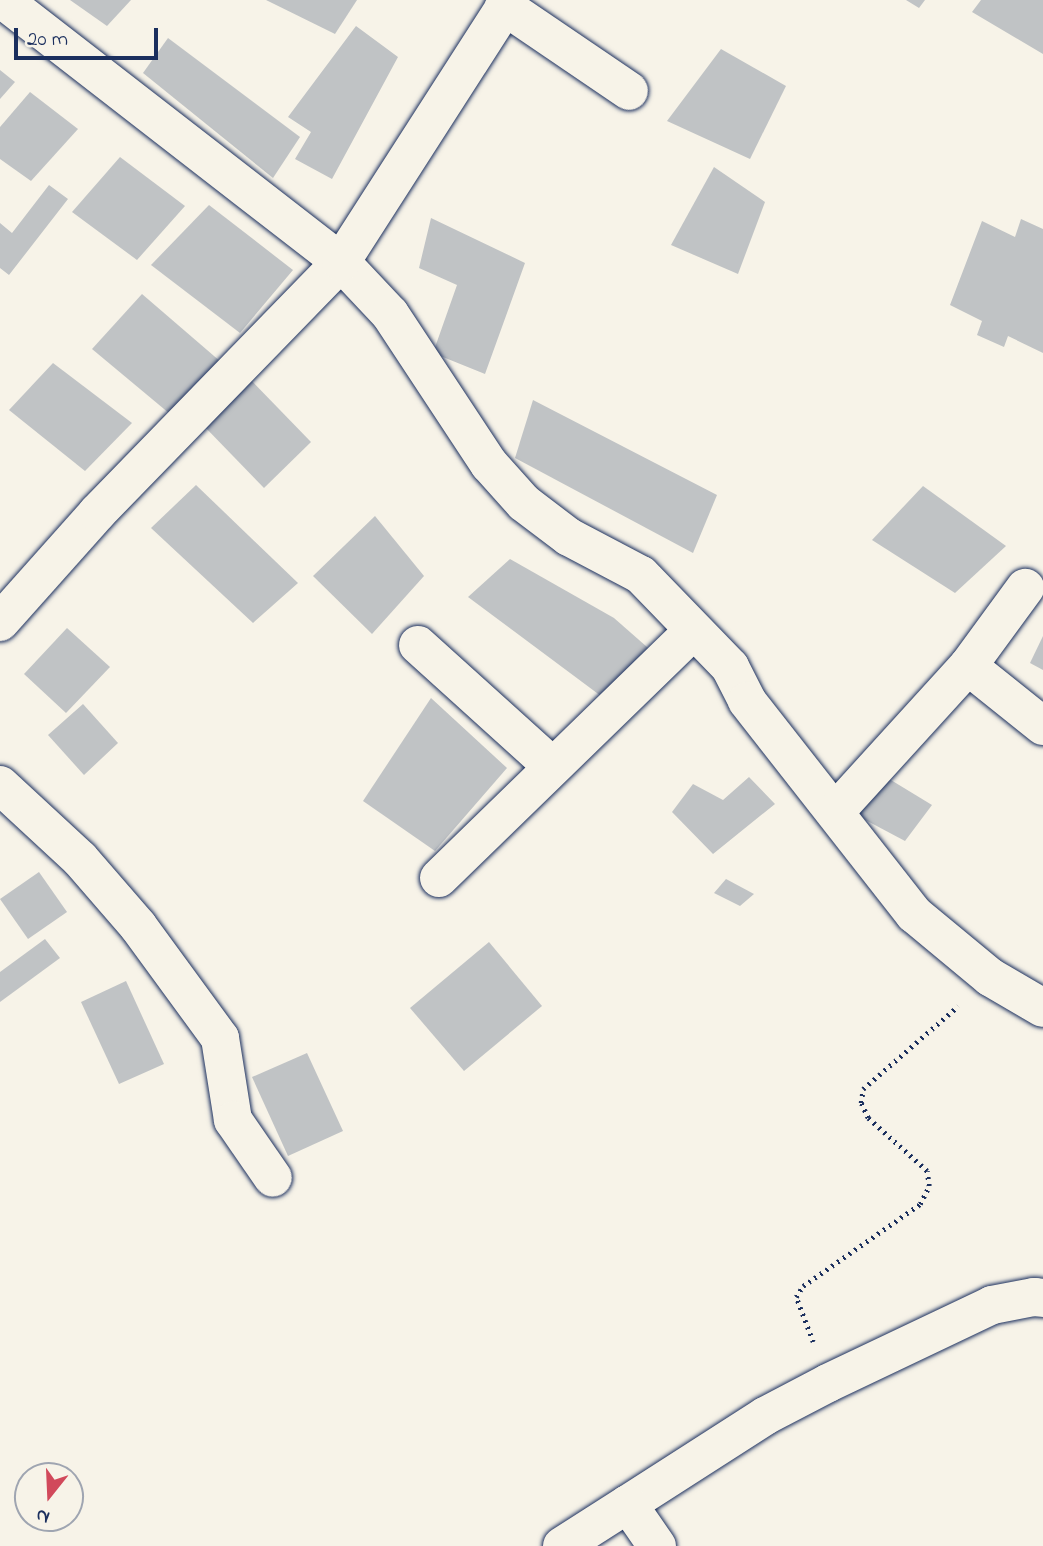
<!DOCTYPE html>
<html>
<head>
<meta charset="utf-8">
<style>
	body { margin:0 }
	#map { position:relative; width:1043px; height:1546px; overflow:hidden; background:#f7f3e8; font-family:"Indie Flower",sans-serif }
	div>[style] { position:absolute }
	.building>* { inset:0; background:#c0c3c5 }
	.path>* { height:4.5px; margin-top:-2.25px; transform-origin:0; background:repeating-linear-gradient(90deg,#1b2f5e 0 2px,transparent 0 7px) }
	.roads { filter:drop-shadow(0 0 2px #1b2f5e) drop-shadow(0 0 2px #1b2f5e) }
	.minor>* { height:38px; margin:-19px; padding:0 19px; transform-origin:19px; border-radius:19px; background:#f7f3e8 }
	.primary>* { height:38px; margin:-19px; padding:0 19px; transform-origin:19px; border-radius:19px; background:#f7f3e8 }
	span { translate:-50% -50%; white-space:nowrap; text-align:center; line-height:1.15; -webkit-text-stroke:5px #f7f3e8; paint-order:stroke }
	.north { position:absolute; left:14px; top:1462px; width:70px; height:70px; box-sizing:border-box; background:#f7f3e8; border:2px solid #9fa5b1; border-radius:50%; rotate:198deg; font-size:19px; font-weight:700; line-height:28px; text-align:center; color:#1b2f5e }
	.north::after { content:''; display:block; margin:auto; width:24px; height:32px; background:#d1495b; clip-path:polygon(50% 0,100% 100%,50% 72%,0 100%) }
	.scale { position:absolute; left:14px; top:28px; width:144px; height:32px; box-sizing:border-box; border:4px solid #1b2f5e; border-top:0; padding-left:9px; font-size:21px; line-height:24px; white-space:nowrap; color:#1b2f5e; -webkit-text-stroke:5px #f7f3e8; paint-order:stroke }
</style>
</head>
<body>
<div id="map">
	<div class="building">
		<div style="clip-path:polygon(70px 0,131px 0,107px 26px)"></div>
		<div style="clip-path:polygon(266px 0,357px 0,335px 34px)"></div>
		<div style="clip-path:polygon(906px 0,925px 0,919px 8px)"></div>
		<div style="clip-path:polygon(981px 0,1043px 0,1043px 54px,972px 12px)"></div>
		<div style="clip-path:polygon(356px 26px,398px 57px,332px 179px,295px 159px,311px 132px,288px 117px)"></div>
		<div style="clip-path:polygon(168px 38px,300px 137px,273px 178px,143px 73px)"></div>
		<div style="clip-path:polygon(721px 49px,786px 86px,750px 159px,667px 121px)"></div>
		<div style="clip-path:polygon(0 70px,15px 82px,0 99px)"></div>
		<div style="clip-path:polygon(30px 92px,78px 129px,31px 181px,0 159px,0 127px)"></div>
		<div style="clip-path:polygon(120px 157px,185px 206px,137px 260px,72px 212px)"></div>
		<div style="clip-path:polygon(714px 167px,765px 202px,738px 274px,671px 245px)"></div>
		<div style="clip-path:polygon(49px 185px,68px 199px,9px 275px,0 268px,0 223px,12px 233px)"></div>
		<div style="clip-path:polygon(209px 205px,293px 270px,240px 333px,151px 265px)"></div>
		<div style="clip-path:polygon(431px 218px,525px 263px,485px 374px,433px 353px,457px 285px,419px 268px)"></div>
		<div style="clip-path:polygon(1021px 219px,1043px 229px,1043px 353px,1008px 336px,1004px 347px,977px 335px,982px 321px,950px 305px,982px 221px,1015px 237px)"></div>
		<div style="clip-path:polygon(142px 294px,221px 362px,170px 414px,92px 349px)"></div>
		<div style="clip-path:polygon(53px 363px,132px 423px,85px 471px,9px 410px)"></div>
		<div style="clip-path:polygon(249px 378px,311px 442px,264px 488px,202px 424px)"></div>
		<div style="clip-path:polygon(533px 400px,717px 495px,693px 553px,515px 458px)"></div>
		<div style="clip-path:polygon(196px 485px,298px 583px,253px 623px,151px 528px)"></div>
		<div style="clip-path:polygon(923px 486px,1006px 546px,955px 593px,872px 540px)"></div>
		<div style="clip-path:polygon(375px 516px,424px 576px,372px 634px,313px 576px)"></div>
		<div style="clip-path:polygon(510px 559px,614px 618px,655px 654px,609px 702px,468px 597px)"></div>
		<div style="clip-path:polygon(67px 628px,110px 667px,66px 713px,24px 674px)"></div>
		<div style="clip-path:polygon(1043px 636px,1043px 670px,1030px 663px)"></div>
		<div style="clip-path:polygon(431px 698px,507px 768px,435px 851px,363px 801px)"></div>
		<div style="clip-path:polygon(83px 704px,118px 743px,84px 775px,48px 735px)"></div>
		<div style="clip-path:polygon(881px 774px,932px 805px,905px 841px,856px 815px)"></div>
		<div style="clip-path:polygon(749px 777px,775px 804px,713px 854px,672px 812px,693px 784px,723px 800px)"></div>
		<div style="clip-path:polygon(39px 872px,67px 912px,28px 939px,0 899px)"></div>
		<div style="clip-path:polygon(726px 879px,754px 894px,740px 906px,714px 893px)"></div>
		<div style="clip-path:polygon(45px 939px,60px 958px,0 1002px,0 972px)"></div>
		<div style="clip-path:polygon(489px 942px,542px 1006px,464px 1071px,410px 1008px)"></div>
		<div style="clip-path:polygon(126px 981px,164px 1064px,119px 1084px,81px 1002px)"></div>
		<div style="clip-path:polygon(307px 1053px,343px 1131px,288px 1156px,252px 1077px)"></div>
	</div>
	<div class="path">
		<div style="left:813px;top:1342px;width:48px;rotate:-110.7deg"></div>
		<div style="left:796px;top:1297px;width:13px;rotate:-58deg"></div>
		<div style="left:803px;top:1286px;width:143px;rotate:-35deg"></div>
		<div style="left:920px;top:1204px;width:20px;rotate:-63deg"></div>
		<div style="left:929px;top:1186px;width:15px;rotate:-98deg"></div>
		<div style="left:927px;top:1171px;width:79px;rotate:-138.1deg"></div>
		<div style="left:868px;top:1118px;width:17px;rotate:-115deg"></div>
		<div style="left:861px;top:1103px;width:14px;rotate:-82deg"></div>
		<div style="left:863px;top:1089px;width:126px;rotate:-41.1deg"></div>
	</div>
	<div class="roads">
		<div class="minor">
			<div style="left:504px;top:6px;width:151px;rotate:34.2deg"></div>
			<div style="left:0;top:622px;width:146px;rotate:-48.3deg"></div>
			<div style="left:97px;top:513px;width:350px;rotate:-45.8deg"></div>
			<div style="left:341px;top:262px;width:71px;rotate:46.7deg"></div>
			<div style="left:390px;top:314px;width:180px;rotate:56.6deg"></div>
			<div style="left:489px;top:464px;width:52px;rotate:48.1deg"></div>
			<div style="left:524px;top:503px;width:56px;rotate:37.1deg"></div>
			<div style="left:569px;top:537px;width:81px;rotate:27.8deg"></div>
			<div style="left:641px;top:575px;width:128px;rotate:45.9deg"></div>
			<div style="left:730px;top:667px;width:38px;rotate:63deg"></div>
			<div style="left:747px;top:701px;width:271px;rotate:51.9deg"></div>
			<div style="left:914px;top:914px;width:99px;rotate:39.7deg"></div>
			<div style="left:990px;top:977px;width:61px;rotate:30.3deg"></div>
			<div style="left:418px;top:645px;width:181px;rotate:42.1deg"></div>
			<div style="left:968px;top:666px;width:96px;rotate:38.7deg"></div>
			<div style="left:0;top:785px;width:109px;rotate:42.8deg"></div>
			<div style="left:80px;top:859px;width:89px;rotate:49.1deg"></div>
			<div style="left:138px;top:926px;width:139px;rotate:53.8deg"></div>
			<div style="left:220px;top:1038px;width:83px;rotate:81deg"></div>
			<div style="left:233px;top:1120px;width:70px;rotate:55.4deg"></div>
			<div style="left:835px;top:812px;width:197px;rotate:-47.7deg"></div>
			<div style="left:968px;top:666px;width:97px;rotate:-53.8deg"></div>
			<div style="left:439px;top:878px;width:354px;rotate:-44.2deg"></div>
			<div style="left:628px;top:1504px;width:163px;rotate:-32.7deg"></div>
			<div style="left:765px;top:1416px;width:71px;rotate:-27.6deg"></div>
			<div style="left:828px;top:1383px;width:182px;rotate:-25.4deg"></div>
			<div style="left:992px;top:1305px;width:43px;rotate:-10.8deg"></div>
			<div style="left:1034px;top:1297px;width:9px;rotate:6deg"></div>
			<div style="left:562px;top:1546px;width:78px;rotate:-32.5deg"></div>
			<div style="left:628px;top:1504px;width:51px;rotate:55.4deg"></div>
		</div>
		<div class="primary">
			<div style="left:3px;top:0;width:428px;rotate:37.8deg"></div>
			<div style="left:341px;top:262px;width:311px;rotate:-57.3deg"></div>
		</div>
	</div>
	<div class="north">N</div>
	<div class="scale">20 m</div>
</div>
</body>
</html>
